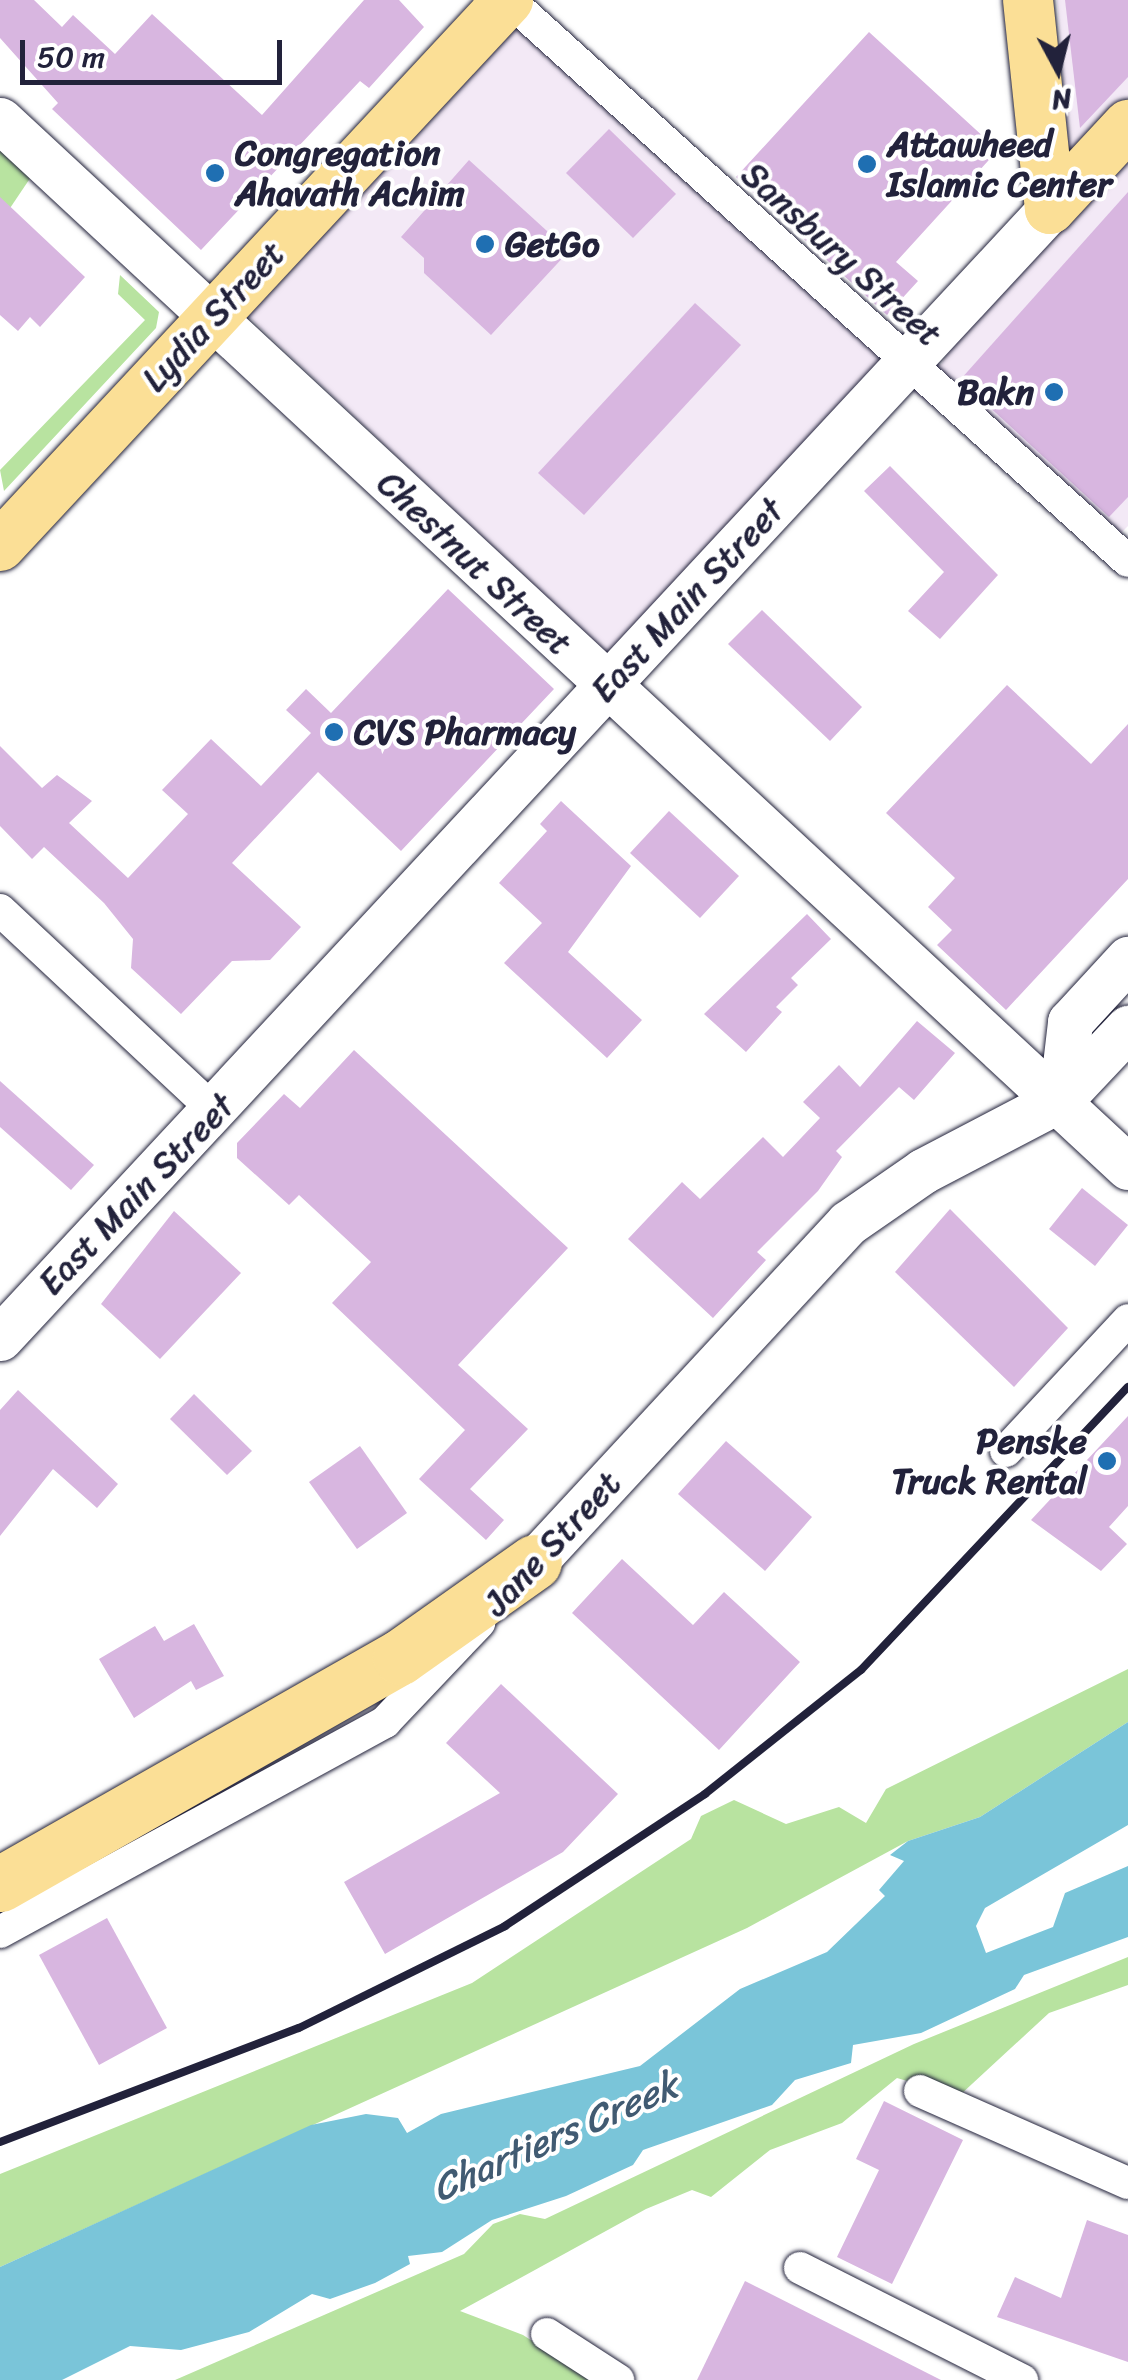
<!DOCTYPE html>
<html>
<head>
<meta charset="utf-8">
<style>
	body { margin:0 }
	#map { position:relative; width:1128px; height:2380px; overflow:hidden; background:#fff; font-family:Sriracha,sans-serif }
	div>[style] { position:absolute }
	.built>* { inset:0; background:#f3e9f6 }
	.green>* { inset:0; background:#b8e3a0 }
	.water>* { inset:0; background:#7ac5d9 }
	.building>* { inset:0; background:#d8b6e0 }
	.roads { filter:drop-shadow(0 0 2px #22223b) drop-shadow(0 0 2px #22223b) }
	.street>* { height:32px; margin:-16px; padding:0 16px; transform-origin:16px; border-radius:16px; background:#fff }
	.secondary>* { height:45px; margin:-22.5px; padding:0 22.5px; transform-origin:22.5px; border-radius:22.5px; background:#fff }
	.primary>* { height:50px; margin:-25px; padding:0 25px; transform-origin:25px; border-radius:25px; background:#fbdf96 }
	.highway>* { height:55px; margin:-27.5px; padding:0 27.5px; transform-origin:27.5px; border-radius:27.5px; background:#fbdf96 }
	.rail>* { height:8px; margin:-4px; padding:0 4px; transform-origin:4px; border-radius:4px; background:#22223b }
	.dots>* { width:28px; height:28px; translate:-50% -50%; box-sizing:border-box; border:5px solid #fff; border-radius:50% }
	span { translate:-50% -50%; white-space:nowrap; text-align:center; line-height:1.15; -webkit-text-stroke:8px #fff; paint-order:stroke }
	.poi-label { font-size:35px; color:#22223b; font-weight:700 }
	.left { translate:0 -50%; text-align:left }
	.right { translate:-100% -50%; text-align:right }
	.street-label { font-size:35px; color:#22223b }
	.water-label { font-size:38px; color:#415b72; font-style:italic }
	.north { position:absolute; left:1008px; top:20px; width:100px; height:100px; -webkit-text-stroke:8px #fff; paint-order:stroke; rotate:173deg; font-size:28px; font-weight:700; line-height:40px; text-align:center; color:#22223b }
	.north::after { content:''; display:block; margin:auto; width:35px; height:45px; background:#22223b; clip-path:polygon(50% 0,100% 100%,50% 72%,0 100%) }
	.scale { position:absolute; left:20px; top:40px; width:262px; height:45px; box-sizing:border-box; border:5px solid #22223b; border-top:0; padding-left:12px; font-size:30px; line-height:35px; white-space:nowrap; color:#22223b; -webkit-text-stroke:8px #fff; paint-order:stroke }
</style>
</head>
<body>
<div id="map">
	<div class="built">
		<div style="clip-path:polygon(1057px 0,1128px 0,1128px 526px,1110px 544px,878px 364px,607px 654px,248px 316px,516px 25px,941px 365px,1067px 132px)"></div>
	</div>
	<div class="green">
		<div style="clip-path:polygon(0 133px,37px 168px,0 223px)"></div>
		<div style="clip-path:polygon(120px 275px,159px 312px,156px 328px,4px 491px,0 470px,145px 320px,118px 294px)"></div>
		<div style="clip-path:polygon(1128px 1669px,1128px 1722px,980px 1817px,908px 1841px,747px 1928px,0 2267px,0 2174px,472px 1983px,691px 1839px,701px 1816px,734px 1800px,786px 1824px,839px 1807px,866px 1823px,886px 1789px)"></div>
		<div style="clip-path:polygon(1128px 1957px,1128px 1985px,1049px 2013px,959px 2096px,897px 2078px,842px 2123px,770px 2150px,711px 2197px,692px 2190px,646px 2209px,460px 2311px,523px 2335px,593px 2380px,175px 2380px,464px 2254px,493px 2224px,520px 2214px,545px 2219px,914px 2044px)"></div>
	</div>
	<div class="water">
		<div style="clip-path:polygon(1128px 1722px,1128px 1825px,985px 1908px,976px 1926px,986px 1953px,1053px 1927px,1065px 1893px,1128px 1866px,1128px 1937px,1024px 1975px,1015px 1989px,921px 2033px,853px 2045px,851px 2063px,795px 2080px,772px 2105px,643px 2150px,633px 2165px,566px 2196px,492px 2220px,442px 2252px,408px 2256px,410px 2264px,375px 2283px,330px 2299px,312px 2294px,249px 2332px,181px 2350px,130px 2346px,62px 2380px,0 2380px,0 2267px,311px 2125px,366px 2114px,398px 2118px,407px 2133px,441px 2114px,640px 2066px,740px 1989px,827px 1952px,885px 1896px,879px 1890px,904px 1861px,890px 1855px,908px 1841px,980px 1817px)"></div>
	</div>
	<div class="building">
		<div style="clip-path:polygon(0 0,34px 0,62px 27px,73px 15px,115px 54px,152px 14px,262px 115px,364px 0,399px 0,424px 27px,369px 88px,360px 81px,201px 250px,52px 109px,58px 103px,0 38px)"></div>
		<div style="clip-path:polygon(1065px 0,1128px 0,1128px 77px,1080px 128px)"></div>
		<div style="clip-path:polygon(869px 32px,998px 150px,896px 262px,918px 281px,887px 315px,736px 177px)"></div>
		<div style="clip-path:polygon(609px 129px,676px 194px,633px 238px,566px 173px)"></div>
		<div style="clip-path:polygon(469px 160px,569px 251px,491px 335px,424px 273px,424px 258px,401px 237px)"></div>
		<div style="clip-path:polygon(1128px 192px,1128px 497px,1109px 517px,960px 380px)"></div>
		<div style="clip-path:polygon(0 197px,85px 277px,40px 327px,30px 317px,18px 331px,0 315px)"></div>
		<div style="clip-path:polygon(695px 303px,741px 345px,584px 515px,538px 473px)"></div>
		<div style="clip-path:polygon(890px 466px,998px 575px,940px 639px,908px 611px,944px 572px,864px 491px)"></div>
		<div style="clip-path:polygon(448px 589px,554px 689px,401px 851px,318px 772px,232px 863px,301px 927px,270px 960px,232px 961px,181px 1014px,131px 968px,133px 939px,104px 903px,44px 847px,32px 859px,0 826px,0 746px,42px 788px,57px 775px,92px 801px,69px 823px,128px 878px,188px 814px,162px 790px,211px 739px,261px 786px,311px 733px,286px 710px,306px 689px,331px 713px)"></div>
		<div style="clip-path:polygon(762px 610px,862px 707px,830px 741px,728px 644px)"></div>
		<div style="clip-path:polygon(1007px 685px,1091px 764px,1128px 724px,1128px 879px,1006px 1010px,937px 945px,952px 930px,928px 907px,955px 878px,886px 813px)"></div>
		<div style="clip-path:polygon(561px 801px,631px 866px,568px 952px,642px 1020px,607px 1058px,504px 963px,542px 923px,499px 883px,547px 831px,540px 824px)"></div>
		<div style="clip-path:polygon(669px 811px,739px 876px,700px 918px,630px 853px)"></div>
		<div style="clip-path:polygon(807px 914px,831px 939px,791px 978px,798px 985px,776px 1007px,782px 1012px,746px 1052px,704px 1014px)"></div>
		<div style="clip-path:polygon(917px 1021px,955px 1053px,914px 1100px,899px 1087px,836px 1151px,842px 1157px,818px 1191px,757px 1252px,766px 1260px,713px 1318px,628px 1239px,682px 1182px,700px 1199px,763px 1137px,783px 1157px,820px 1118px,803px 1102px,839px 1065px,860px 1087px)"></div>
		<div style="clip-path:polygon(354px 1050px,568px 1248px,458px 1365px,528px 1429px,470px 1489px,504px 1520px,486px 1540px,419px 1479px,465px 1430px,332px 1303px,371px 1262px,299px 1195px,289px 1205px,237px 1158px,237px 1143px,284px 1094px,300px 1108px)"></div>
		<div style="clip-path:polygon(0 1081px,94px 1165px,71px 1190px,0 1127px)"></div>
		<div style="clip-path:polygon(1082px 1188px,1128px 1225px,1095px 1266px,1049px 1229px)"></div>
		<div style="clip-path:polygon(950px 1209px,1068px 1328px,1014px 1387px,895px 1272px)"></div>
		<div style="clip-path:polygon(174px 1211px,241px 1273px,160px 1359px,101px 1304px)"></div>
		<div style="clip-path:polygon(18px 1390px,118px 1484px,97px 1508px,53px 1469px,0 1536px,0 1410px)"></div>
		<div style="clip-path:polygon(194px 1394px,252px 1451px,227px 1475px,170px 1419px)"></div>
		<div style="clip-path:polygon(1128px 1416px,1128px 1506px,1109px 1527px,1127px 1544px,1101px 1571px,1031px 1520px)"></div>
		<div style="clip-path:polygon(726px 1441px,812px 1517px,765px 1571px,678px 1494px)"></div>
		<div style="clip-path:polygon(360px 1446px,407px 1513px,357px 1549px,309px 1482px)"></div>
		<div style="clip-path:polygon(622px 1559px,693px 1625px,724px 1592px,800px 1662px,719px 1750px,572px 1613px)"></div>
		<div style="clip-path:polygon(194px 1624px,224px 1676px,196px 1690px,191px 1681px,134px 1718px,99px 1659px,155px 1626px,164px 1641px)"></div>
		<div style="clip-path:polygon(501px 1684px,618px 1794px,563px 1852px,385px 1954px,344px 1882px,500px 1793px,446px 1743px)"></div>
		<div style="clip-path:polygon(107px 1918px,167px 2028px,99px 2065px,39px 1955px)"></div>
		<div style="clip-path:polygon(884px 2101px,963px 2140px,892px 2284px,837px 2257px,879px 2170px,856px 2159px)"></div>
		<div style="clip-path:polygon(1087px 2220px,1128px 2235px,1128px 2362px,997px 2317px,1015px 2277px,1061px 2298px)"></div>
		<div style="clip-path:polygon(745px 2281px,941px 2380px,697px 2380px)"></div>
	</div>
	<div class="roads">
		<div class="street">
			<div style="left:509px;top:0;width:835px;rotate:42.19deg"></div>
			<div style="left:0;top:910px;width:294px;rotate:43.1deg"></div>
			<div style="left:1006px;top:1451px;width:179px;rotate:-47deg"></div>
			<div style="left:0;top:1932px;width:439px;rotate:-28.6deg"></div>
			<div style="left:385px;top:1722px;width:137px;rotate:-46.5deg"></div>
			<div style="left:920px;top:2091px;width:227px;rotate:23.9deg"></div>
			<div style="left:800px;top:2268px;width:249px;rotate:26.8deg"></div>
			<div style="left:547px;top:2334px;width:85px;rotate:32.9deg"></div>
		</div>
		<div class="secondary">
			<div style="left:0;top:120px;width:1539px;rotate:42.87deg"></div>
			<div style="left:1061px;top:1099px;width:78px;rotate:-83.3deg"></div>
			<div style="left:1070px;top:1022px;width:86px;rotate:-47.4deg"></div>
			<div style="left:0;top:1338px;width:1542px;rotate:-47.08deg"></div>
			<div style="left:534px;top:1562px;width:462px;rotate:-47.2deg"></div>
			<div style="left:848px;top:1223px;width:91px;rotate:-34.7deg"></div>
			<div style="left:923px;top:1171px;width:156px;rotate:-27.6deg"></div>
			<div style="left:1061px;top:1099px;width:98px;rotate:-46.7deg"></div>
		</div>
		<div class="primary">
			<div style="left:1028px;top:0;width:210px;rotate:84deg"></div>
			<div style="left:1050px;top:209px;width:115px;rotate:-47.1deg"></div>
			<div style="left:0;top:546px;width:746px;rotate:-47.06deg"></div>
		</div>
		<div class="highway">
			<div style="left:0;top:1884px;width:460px;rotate:-29.6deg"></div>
			<div style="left:400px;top:1657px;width:164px;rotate:-35.3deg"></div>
		</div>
	</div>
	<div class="rail">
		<div style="left:0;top:2142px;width:320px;rotate:-20.9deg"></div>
		<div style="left:299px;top:2028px;width:230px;rotate:-26.3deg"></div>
		<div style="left:505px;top:1926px;width:240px;rotate:-33.4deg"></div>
		<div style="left:705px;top:1794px;width:199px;rotate:-38.5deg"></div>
		<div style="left:861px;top:1670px;width:389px;rotate:-46.7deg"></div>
	</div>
	<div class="dots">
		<div style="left:867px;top:164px;background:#1f6fb2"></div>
		<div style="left:215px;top:173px;background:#1f6fb2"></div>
		<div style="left:485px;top:244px;background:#1f6fb2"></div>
		<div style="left:1054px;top:392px;background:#1f6fb2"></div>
		<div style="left:334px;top:732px;background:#1f6fb2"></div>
		<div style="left:1107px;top:1461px;background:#1f6fb2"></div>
	</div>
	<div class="poi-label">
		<span class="left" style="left:887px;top:164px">Attawheed<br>Islamic Center</span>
		<span class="left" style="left:235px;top:173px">Congregation<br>Ahavath Achim</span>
		<span class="left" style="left:505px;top:244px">GetGo</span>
		<span class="right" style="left:1034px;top:392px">Bakn</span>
		<span class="left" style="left:354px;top:732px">CVS Pharmacy</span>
		<span class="right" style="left:1087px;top:1461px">Penske<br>Truck Rental</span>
	</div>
	<div class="street-label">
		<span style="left:842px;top:254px;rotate:42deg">Sansbury Street</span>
		<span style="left:213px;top:316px;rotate:-47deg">Lydia Street</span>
		<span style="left:475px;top:563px;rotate:43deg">Chestnut Street</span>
		<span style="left:687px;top:600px;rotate:-47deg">East Main Street</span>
		<span style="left:136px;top:1194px;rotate:-46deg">East Main Street</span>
		<span style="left:552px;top:1543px;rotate:-47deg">Jane Street</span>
	</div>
	<div class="water-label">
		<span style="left:555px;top:2137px;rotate:-24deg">Chartiers Creek</span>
	</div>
	<div class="north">N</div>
	<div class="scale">50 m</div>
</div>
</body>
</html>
